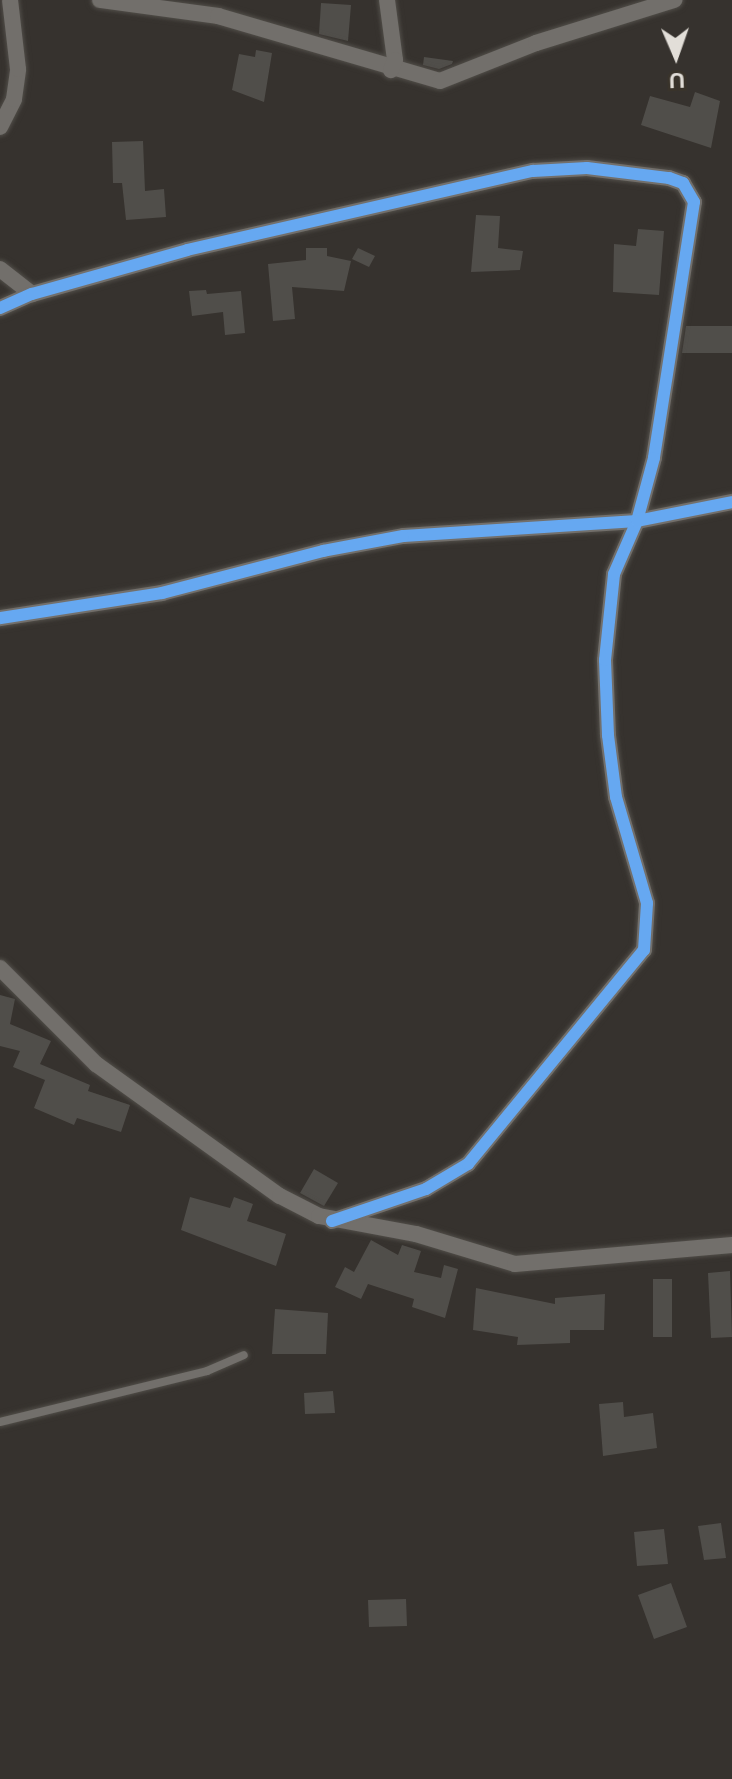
<!DOCTYPE html>
<html>
<head>
<meta charset="utf-8">
<style>
	body { margin:0 }
	#map { position:relative; width:732px; height:1779px; overflow:hidden; background:#36322e; font-family:Helvetica,sans-serif }
	div>[style] { position:absolute }
	.building>* { inset:0; background:#504e4a }
	.roads { filter:drop-shadow(0 0 2px #514e49) drop-shadow(0 0 2px #514e49) }
	.service>* { height:8px; margin:-4px; padding:0 4px; transform-origin:4px; border-radius:4px; background:#726f6b }
	.minor>* { height:16px; margin:-8px; padding:0 8px; transform-origin:8px; border-radius:8px; background:#726f6b }
	.cycleway>* { height:12px; margin:-6px; padding:0 6px; transform-origin:6px; border-radius:6px; background:#66a8f1 }
	span { translate:-50% -50%; white-space:nowrap; text-align:center; line-height:1.15; -webkit-text-stroke:6px #39332a; paint-order:stroke }
	.north { position:absolute; left:636px; top:16px; width:80px; height:80px; -webkit-text-stroke:6px #39332a; paint-order:stroke; rotate:178deg; font-size:22px; font-weight:700; line-height:32px; text-align:center; color:#e2ded8 }
	.north::after { content:''; display:block; margin:auto; width:28px; height:36px; background:#e2ded8; clip-path:polygon(50% 0,100% 100%,50% 72%,0 100%) }
</style>
</head>
<body>
<div id="map">
	<div class="building">
		<div style="clip-path:polygon(321px 3px,351px 5px,348px 41px,319px 34px)"></div>
		<div style="clip-path:polygon(256px 50px,272px 53px,264px 102px,232px 90px,239px 54px,255px 57px)"></div>
		<div style="clip-path:polygon(424px 57px,453px 61px,452px 64px,439px 69px,423px 65px)"></div>
		<div style="clip-path:polygon(695px 92px,720px 101px,711px 148px,641px 125px,650px 96px,690px 107px)"></div>
		<div style="clip-path:polygon(143px 141px,145px 191px,164px 189px,166px 217px,126px 220px,122px 183px,113px 183px,112px 142px)"></div>
		<div style="clip-path:polygon(476px 215px,500px 216px,498px 248px,523px 251px,520px 270px,471px 272px)"></div>
		<div style="clip-path:polygon(638px 229px,664px 231px,659px 295px,613px 292px,614px 244px,636px 246px)"></div>
		<div style="clip-path:polygon(306px 248px,327px 248px,327px 256px,351px 261px,344px 291px,292px 287px,295px 319px,273px 321px,268px 264px,306px 260px)"></div>
		<div style="clip-path:polygon(358px 248px,375px 256px,369px 267px,352px 259px)"></div>
		<div style="clip-path:polygon(206px 290px,207px 294px,241px 291px,245px 333px,225px 335px,223px 312px,192px 316px,189px 291px)"></div>
		<div style="clip-path:polygon(686px 326px,732px 326px,732px 353px,682px 353px)"></div>
		<div style="clip-path:polygon(0 995px,15px 999px,10px 1024px,51px 1041px,40px 1064px,90px 1085px,88px 1091px,130px 1105px,121px 1132px,77px 1118px,74px 1125px,34px 1108px,45px 1080px,13px 1067px,20px 1051px,0 1046px)"></div>
		<div style="clip-path:polygon(314px 1169px,338px 1183px,324px 1206px,300px 1193px)"></div>
		<div style="clip-path:polygon(190px 1197px,230px 1208px,234px 1197px,253px 1204px,247px 1221px,286px 1234px,276px 1266px,181px 1230px)"></div>
		<div style="clip-path:polygon(371px 1240px,398px 1255px,402px 1245px,421px 1251px,414px 1272px,441px 1278px,444px 1265px,458px 1269px,445px 1318px,412px 1307px,414px 1299px,368px 1284px,361px 1299px,335px 1287px,345px 1267px,354px 1272px)"></div>
		<div style="clip-path:polygon(730px 1271px,732px 1337px,711px 1338px,708px 1273px)"></div>
		<div style="clip-path:polygon(653px 1279px,672px 1279px,672px 1337px,653px 1337px)"></div>
		<div style="clip-path:polygon(476px 1288px,555px 1304px,555px 1298px,605px 1294px,604px 1330px,570px 1330px,570px 1343px,517px 1345px,518px 1337px,473px 1330px)"></div>
		<div style="clip-path:polygon(275px 1309px,328px 1313px,326px 1354px,272px 1354px)"></div>
		<div style="clip-path:polygon(333px 1391px,335px 1413px,305px 1414px,304px 1393px)"></div>
		<div style="clip-path:polygon(623px 1402px,624px 1417px,653px 1413px,657px 1448px,603px 1456px,599px 1404px)"></div>
		<div style="clip-path:polygon(721px 1523px,726px 1558px,704px 1560px,698px 1526px)"></div>
		<div style="clip-path:polygon(664px 1529px,668px 1564px,637px 1566px,634px 1532px)"></div>
		<div style="clip-path:polygon(671px 1583px,687px 1627px,654px 1639px,638px 1595px)"></div>
		<div style="clip-path:polygon(406px 1599px,407px 1626px,369px 1627px,368px 1600px)"></div>
	</div>
	<div class="roads">
		<div class="service">
			<div style="left:0;top:1422px;width:213px;rotate:-13.8deg"></div>
			<div style="left:207px;top:1371px;width:40px;rotate:-23.4deg"></div>
		</div>
		<div class="minor">
			<div style="left:100px;top:0;width:119px;rotate:7.7deg"></div>
			<div style="left:218px;top:16px;width:231px;rotate:16.3deg"></div>
			<div style="left:440px;top:81px;width:103px;rotate:-21.6deg"></div>
			<div style="left:536px;top:43px;width:145px;rotate:-17.3deg"></div>
			<div style="left:387px;top:0;width:61px;rotate:82.4deg"></div>
			<div style="left:395px;top:60px;width:11px;rotate:112deg"></div>
			<div style="left:0;top:127px;width:31px;rotate:-63deg"></div>
			<div style="left:14px;top:99px;width:30px;rotate:-82deg"></div>
			<div style="left:18px;top:69px;width:69px;rotate:-96.6deg"></div>
			<div style="left:0;top:269px;width:41px;rotate:38deg"></div>
			<div style="left:0;top:308px;width:35px;rotate:-24deg"></div>
			<div style="left:32px;top:294px;width:161px;rotate:-15.8deg"></div>
			<div style="left:187px;top:250px;width:355px;rotate:-12.9deg"></div>
			<div style="left:533px;top:171px;width:54px;rotate:-3.2deg"></div>
			<div style="left:587px;top:168px;width:83px;rotate:7deg"></div>
			<div style="left:669px;top:178px;width:15px;rotate:20deg"></div>
			<div style="left:683px;top:183px;width:22px;rotate:60deg"></div>
			<div style="left:694px;top:202px;width:259px;rotate:98.9deg"></div>
			<div style="left:654px;top:458px;width:65px;rotate:105.1deg"></div>
			<div style="left:637px;top:521px;width:234px;rotate:176.3deg"></div>
			<div style="left:403px;top:536px;width:81px;rotate:169.4deg"></div>
			<div style="left:323px;top:551px;width:166px;rotate:165.4deg"></div>
			<div style="left:162px;top:593px;width:164px;rotate:171.2deg"></div>
			<div style="left:0;top:968px;width:136px;rotate:45deg"></div>
			<div style="left:96px;top:1064px;width:226px;rotate:35.7deg"></div>
			<div style="left:280px;top:1196px;width:44px;rotate:27.1deg"></div>
			<div style="left:319px;top:1216px;width:99px;rotate:10.5deg"></div>
			<div style="left:416px;top:1234px;width:103px;rotate:16.9deg"></div>
			<div style="left:515px;top:1264px;width:218px;rotate:-5deg"></div>
			<div style="left:332px;top:1221px;width:99px;rotate:-18.8deg"></div>
			<div style="left:426px;top:1189px;width:49px;rotate:-30.8deg"></div>
			<div style="left:468px;top:1164px;width:277px;rotate:-50.6deg"></div>
			<div style="left:644px;top:950px;width:47px;rotate:-86.3deg"></div>
			<div style="left:647px;top:903px;width:110px;rotate:-106.3deg"></div>
			<div style="left:616px;top:797px;width:63px;rotate:-97.4deg"></div>
			<div style="left:608px;top:735px;width:75px;rotate:-92.3deg"></div>
			<div style="left:605px;top:660px;width:86px;rotate:-84deg"></div>
			<div style="left:614px;top:574px;width:58px;rotate:-66.5deg"></div>
			<div style="left:637px;top:521px;width:97px;rotate:-11.3deg"></div>
		</div>
	</div>
	<div class="cycleway">
		<div style="left:0;top:308px;width:35px;rotate:-24deg"></div>
		<div style="left:32px;top:294px;width:161px;rotate:-15.8deg"></div>
		<div style="left:187px;top:250px;width:355px;rotate:-12.9deg"></div>
		<div style="left:533px;top:171px;width:54px;rotate:-3.2deg"></div>
		<div style="left:587px;top:168px;width:83px;rotate:7deg"></div>
		<div style="left:669px;top:178px;width:15px;rotate:20deg"></div>
		<div style="left:683px;top:183px;width:22px;rotate:60deg"></div>
		<div style="left:694px;top:202px;width:259px;rotate:98.9deg"></div>
		<div style="left:654px;top:458px;width:65px;rotate:105.1deg"></div>
		<div style="left:637px;top:521px;width:234px;rotate:176.3deg"></div>
		<div style="left:403px;top:536px;width:81px;rotate:169.4deg"></div>
		<div style="left:323px;top:551px;width:166px;rotate:165.4deg"></div>
		<div style="left:162px;top:593px;width:164px;rotate:171.2deg"></div>
		<div style="left:332px;top:1221px;width:99px;rotate:-18.8deg"></div>
		<div style="left:426px;top:1189px;width:49px;rotate:-30.8deg"></div>
		<div style="left:468px;top:1164px;width:277px;rotate:-50.6deg"></div>
		<div style="left:644px;top:950px;width:47px;rotate:-86.3deg"></div>
		<div style="left:647px;top:903px;width:110px;rotate:-106.3deg"></div>
		<div style="left:616px;top:797px;width:63px;rotate:-97.4deg"></div>
		<div style="left:608px;top:735px;width:75px;rotate:-92.3deg"></div>
		<div style="left:605px;top:660px;width:86px;rotate:-84deg"></div>
		<div style="left:614px;top:574px;width:58px;rotate:-66.5deg"></div>
		<div style="left:637px;top:521px;width:97px;rotate:-11.3deg"></div>
	</div>
	<div class="north">U</div>
</div>
</body>
</html>
